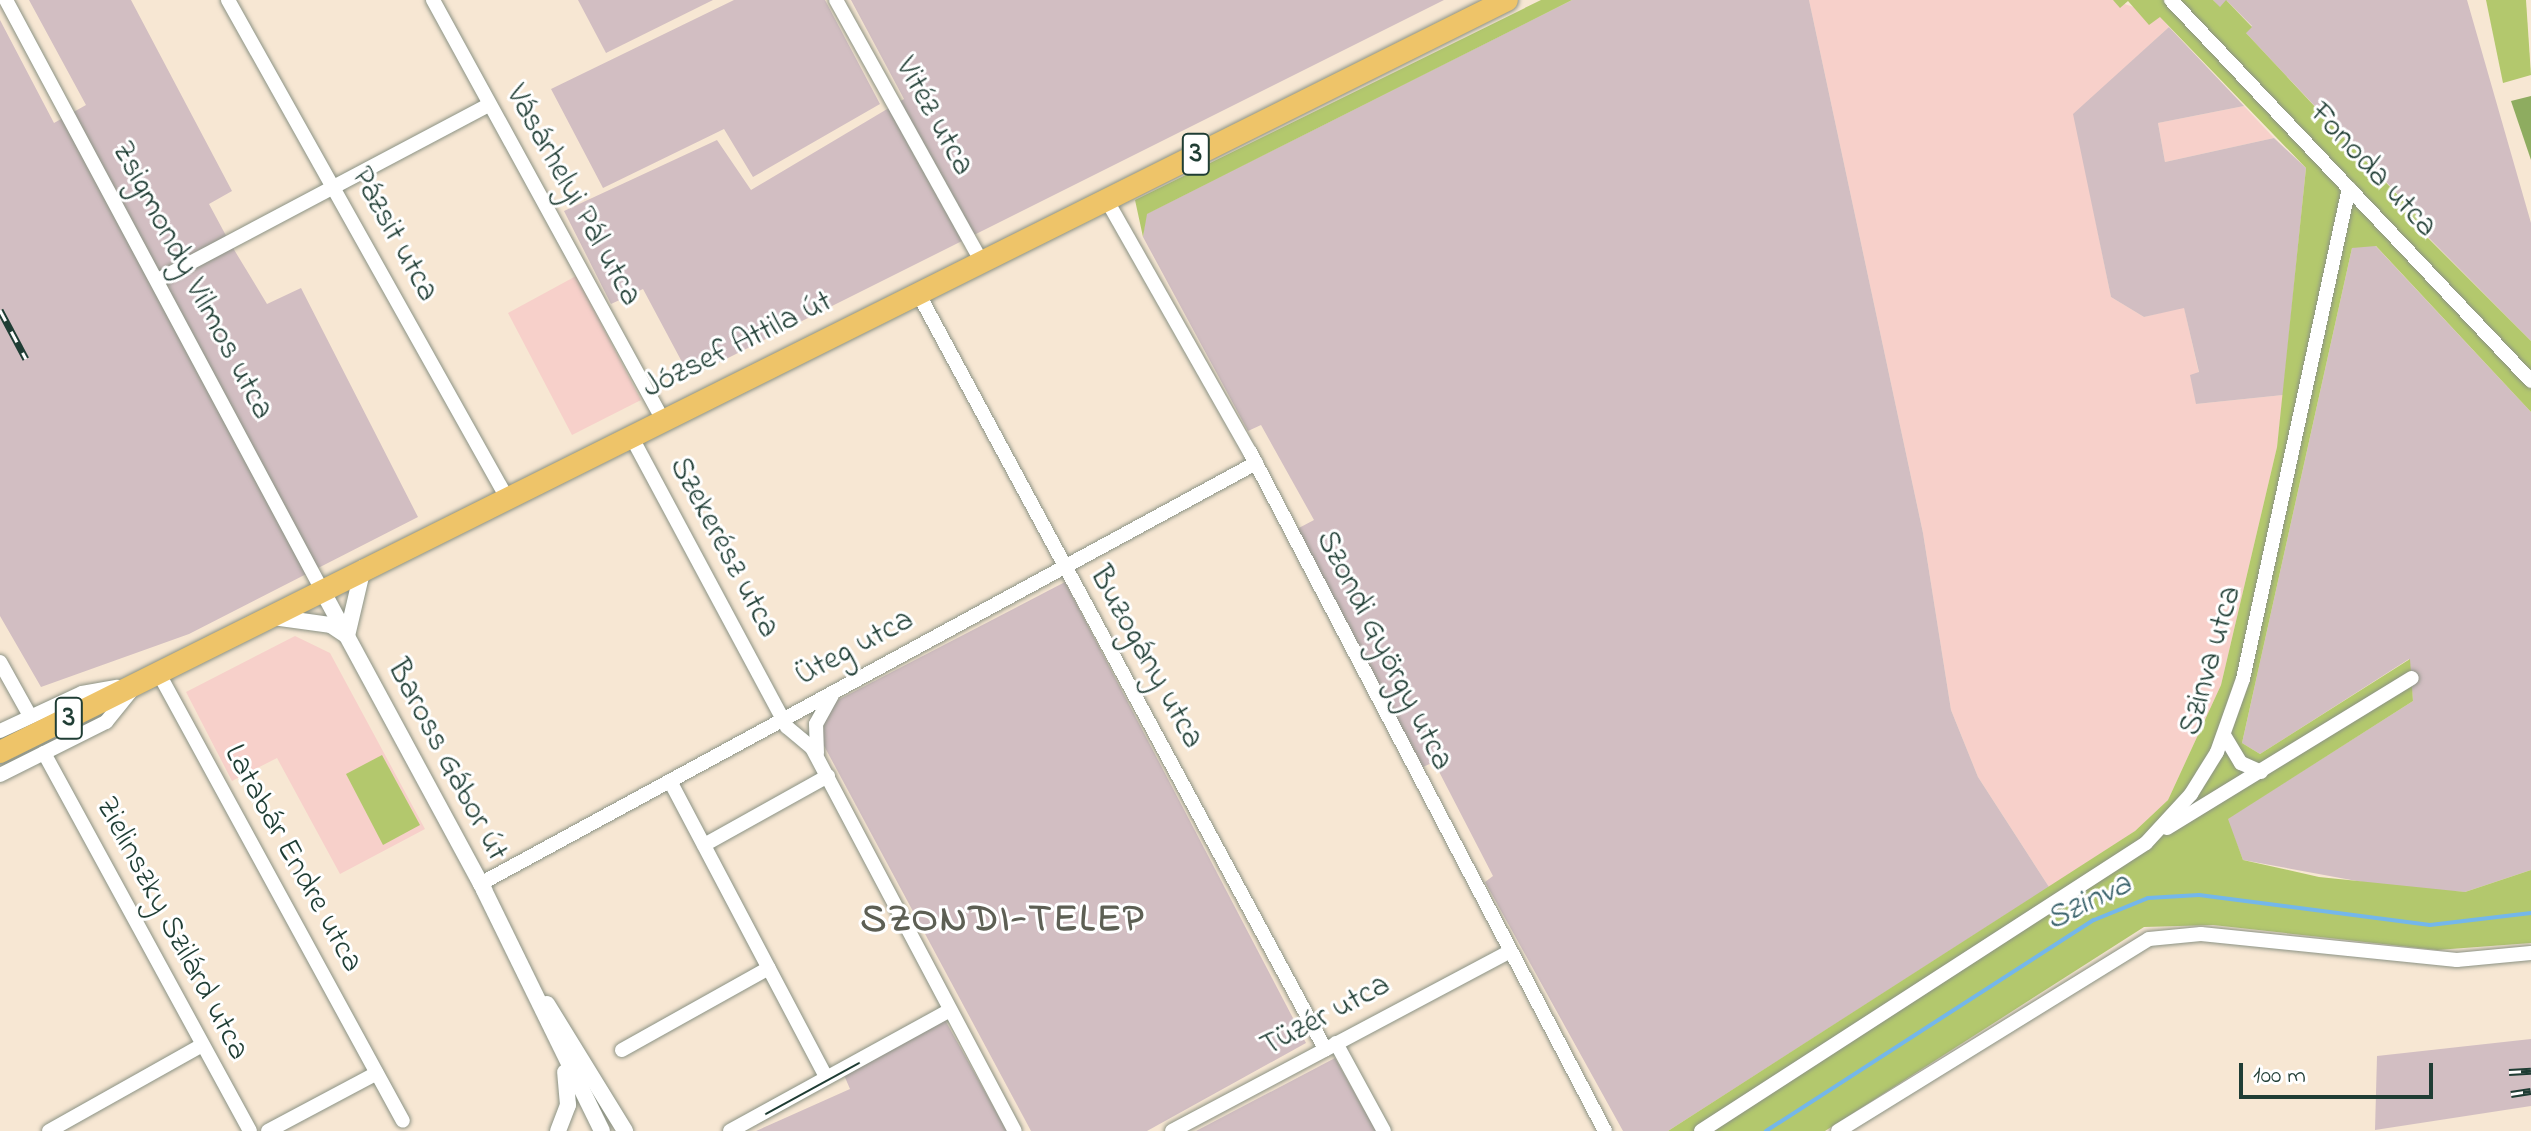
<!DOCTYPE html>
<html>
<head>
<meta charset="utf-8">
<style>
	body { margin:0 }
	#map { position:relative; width:2531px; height:1131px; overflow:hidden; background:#f7e7d3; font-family:"Indie Flower",sans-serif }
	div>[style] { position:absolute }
	.built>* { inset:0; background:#f7d0ca }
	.industrial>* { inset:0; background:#d2bec2 }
	.green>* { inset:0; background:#b3c86d }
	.forest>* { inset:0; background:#8eac60 }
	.stream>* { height:4px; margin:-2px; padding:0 2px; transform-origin:2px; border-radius:2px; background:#74b7ea }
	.roads { filter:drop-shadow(0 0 2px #8b9284) drop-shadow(0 0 2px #8b9284) }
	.minor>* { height:14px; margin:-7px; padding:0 7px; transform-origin:7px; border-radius:7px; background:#fff }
	.tertiary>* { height:16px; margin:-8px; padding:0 8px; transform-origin:8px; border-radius:8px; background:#fff }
	.primary>* { height:22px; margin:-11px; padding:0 11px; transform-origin:11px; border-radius:11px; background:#eec469 }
	.tram>* { height:2px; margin:-1px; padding:0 1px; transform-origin:1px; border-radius:1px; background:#1f3d34 }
	.rail>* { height:7px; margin-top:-3.5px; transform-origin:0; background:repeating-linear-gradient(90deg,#fff 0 12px,#1f3d34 0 24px); box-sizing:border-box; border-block:2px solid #1f3d34 }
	span { translate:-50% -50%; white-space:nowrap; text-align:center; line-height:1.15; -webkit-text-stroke:6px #fff; paint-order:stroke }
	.shield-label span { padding:2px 6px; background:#fff; border:2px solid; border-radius:6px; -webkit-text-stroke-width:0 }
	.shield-label { font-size:30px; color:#1f3d34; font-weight:700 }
	.street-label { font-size:32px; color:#1f3d34 }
	.water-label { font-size:34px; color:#39626b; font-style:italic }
	.district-label { font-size:40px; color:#5d5f54; font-weight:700; letter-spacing:2px }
	.scale { position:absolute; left:2239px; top:1063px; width:194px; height:36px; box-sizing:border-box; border:4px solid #1f3d34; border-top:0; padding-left:10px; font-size:24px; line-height:28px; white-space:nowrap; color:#1f3d34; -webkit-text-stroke:6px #fff; paint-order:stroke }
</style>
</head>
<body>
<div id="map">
	<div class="built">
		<div style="clip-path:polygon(1809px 0,2113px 0,2160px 16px,2169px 27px,2074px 114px,2111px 297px,2144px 317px,2184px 307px,2199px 373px,2196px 404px,2283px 395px,2277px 447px,2221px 685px,2168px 800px,2135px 831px,2049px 887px,1978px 777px,1951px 710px,1923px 533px)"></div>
		<div style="clip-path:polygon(2244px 106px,2274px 138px,2165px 162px,2158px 123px)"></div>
		<div style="clip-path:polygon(576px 276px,641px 400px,572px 435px,508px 313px)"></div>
		<div style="clip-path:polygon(295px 636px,330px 653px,425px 829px,340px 874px,277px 758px,232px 781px,186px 692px)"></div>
	</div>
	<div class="industrial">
		<div style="clip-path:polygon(29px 0,131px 0,232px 191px,209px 204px,230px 243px,267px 304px,301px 288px,418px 517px,189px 634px,41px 687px,0 616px,0 20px,54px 123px,86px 105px)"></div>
		<div style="clip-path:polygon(578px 0,713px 0,606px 53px)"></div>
		<div style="clip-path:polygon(734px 0,825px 0,880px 104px,753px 177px,724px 129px,603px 188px,551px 89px)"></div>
		<div style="clip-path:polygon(851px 0,1444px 0,690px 377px,643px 289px,611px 304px,564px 211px,717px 140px,751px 190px,904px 99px)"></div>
		<div style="clip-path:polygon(1572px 0,1809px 0,1923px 533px,1951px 710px,1978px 777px,2049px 887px,1668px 1131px,1623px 1131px,1485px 882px,1493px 876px,1434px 762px,1423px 767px,1295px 530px,1314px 520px,1261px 425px,1248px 431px,1143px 237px,1146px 214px)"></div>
		<div style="clip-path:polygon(2213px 0,2467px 0,2531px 223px,2531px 341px,2417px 226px,2422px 220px,2245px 32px,2252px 26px,2227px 1px,2220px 8px)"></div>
		<div style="clip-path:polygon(2169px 27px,2244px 106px,2158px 123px,2165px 162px,2274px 138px,2306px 168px,2283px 395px,2196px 404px,2190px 375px,2199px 372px,2184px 308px,2144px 317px,2111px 297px,2073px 114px)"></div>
		<div style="clip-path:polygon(2371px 241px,2531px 412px,2531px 870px,2465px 892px,2395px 888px,2243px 860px,2227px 819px,2413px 701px,2409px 659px,2260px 754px,2242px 743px,2352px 248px)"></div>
		<div style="clip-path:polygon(1065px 582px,1306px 1043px,1147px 1131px,1031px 1131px,822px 742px,825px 716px,838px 700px)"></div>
		<div style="clip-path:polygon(945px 1020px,1007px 1131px,756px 1131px,850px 1089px,844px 1075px)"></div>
		<div style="clip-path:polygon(2531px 1039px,2531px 1106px,2375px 1130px,2377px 1056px)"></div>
		<div style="clip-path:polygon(1335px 1058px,1376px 1131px,1196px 1131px)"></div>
	</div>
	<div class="green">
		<div style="clip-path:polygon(1541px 0,1572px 0,1147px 214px,1143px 237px,1135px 200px)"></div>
		<div style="clip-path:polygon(2113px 0,2213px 0,2220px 7px,2226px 0,2252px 27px,2246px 33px,2422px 221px,2417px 227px,2531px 341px,2531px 412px,2376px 246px,2352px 248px,2242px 743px,2260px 754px,2410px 659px,2413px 701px,2228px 819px,2243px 860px,2319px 877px,2465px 892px,2531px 870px,2531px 943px,2437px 950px,2213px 925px,2144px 927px,1825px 1131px,1668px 1131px,2135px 831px,2168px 800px,2221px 685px,2277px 447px,2306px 168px,2160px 17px,2149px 25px,2128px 1px,2120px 8px)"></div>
		<div style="clip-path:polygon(2486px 0,2526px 0,2531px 75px,2503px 83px)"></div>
		<div style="clip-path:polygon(382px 755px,420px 825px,383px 845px,346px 774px)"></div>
	</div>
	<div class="forest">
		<div style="clip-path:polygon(2531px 96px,2531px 160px,2511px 101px)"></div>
	</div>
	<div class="stream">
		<div style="left:1766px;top:1131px;width:390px;rotate:-32.8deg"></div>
		<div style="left:2094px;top:920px;width:58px;rotate:-22.2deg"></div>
		<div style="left:2148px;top:898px;width:51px;rotate:-3.4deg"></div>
		<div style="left:2199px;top:895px;width:233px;rotate:7.4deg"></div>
		<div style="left:2430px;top:925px;width:102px;rotate:-6.8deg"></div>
	</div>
	<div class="roads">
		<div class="minor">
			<div style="left:6px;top:0;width:669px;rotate:61.83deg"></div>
			<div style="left:228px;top:0;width:571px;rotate:60.74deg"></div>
			<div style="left:433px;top:0;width:479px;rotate:61.3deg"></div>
			<div style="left:836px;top:0;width:299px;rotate:60.9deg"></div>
			<div style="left:2171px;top:0;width:524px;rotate:46.62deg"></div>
			<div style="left:1106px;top:199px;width:291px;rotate:60.4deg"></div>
			<div style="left:1250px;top:452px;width:766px;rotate:62.4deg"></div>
			<div style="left:158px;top:280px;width:374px;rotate:-27.9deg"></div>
			<div style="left:918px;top:293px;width:859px;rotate:61.7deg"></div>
			<div style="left:631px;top:436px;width:330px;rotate:61.8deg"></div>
			<div style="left:787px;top:727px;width:33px;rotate:40deg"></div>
			<div style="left:812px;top:748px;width:433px;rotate:62.1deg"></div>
			<div style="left:0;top:662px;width:62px;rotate:60.9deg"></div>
			<div style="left:158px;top:672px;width:511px;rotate:61.38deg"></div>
			<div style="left:0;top:731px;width:90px;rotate:-24.9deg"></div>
			<div style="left:82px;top:693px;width:36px;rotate:-10deg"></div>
			<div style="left:2224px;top:735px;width:33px;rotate:59deg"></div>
			<div style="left:2241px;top:763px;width:22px;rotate:24deg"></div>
			<div style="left:44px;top:753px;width:430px;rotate:61.4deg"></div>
			<div style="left:817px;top:753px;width:29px;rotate:-92deg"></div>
			<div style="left:816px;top:724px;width:33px;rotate:-61deg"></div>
			<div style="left:0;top:775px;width:119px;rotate:-26.6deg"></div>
			<div style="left:106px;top:722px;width:41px;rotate:-50.9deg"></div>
			<div style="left:670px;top:781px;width:335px;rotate:62.2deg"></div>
			<div style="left:2167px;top:828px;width:287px;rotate:-31.5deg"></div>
			<div style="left:704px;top:845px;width:142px;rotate:-29.1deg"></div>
			<div style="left:480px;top:884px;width:883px;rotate:-28.48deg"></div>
			<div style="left:1336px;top:1043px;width:100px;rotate:61.4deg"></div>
			<div style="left:622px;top:1050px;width:168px;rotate:-29.2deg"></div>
			<div style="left:49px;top:1131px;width:176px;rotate:-29.3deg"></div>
			<div style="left:268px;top:1131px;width:123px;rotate:-28deg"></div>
			<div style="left:730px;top:1131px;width:251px;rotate:-28.8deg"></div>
			<div style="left:1172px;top:1131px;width:379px;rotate:-28deg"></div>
			<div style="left:1701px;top:1131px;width:530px;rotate:-32.91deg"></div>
			<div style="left:2146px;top:843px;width:67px;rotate:-47.4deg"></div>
			<div style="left:2191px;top:794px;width:49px;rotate:-58.2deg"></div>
			<div style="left:2217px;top:752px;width:77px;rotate:-70.4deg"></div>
			<div style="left:2243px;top:679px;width:502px;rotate:-77.82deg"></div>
			<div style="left:1838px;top:1131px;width:365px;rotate:-31.7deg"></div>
			<div style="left:2149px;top:939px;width:52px;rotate:-5.5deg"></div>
			<div style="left:2201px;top:934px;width:257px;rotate:5.8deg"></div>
			<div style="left:2457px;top:960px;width:74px;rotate:-5.4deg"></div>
		</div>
		<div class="tertiary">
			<div style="left:322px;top:590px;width:341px;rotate:61.6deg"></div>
			<div style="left:484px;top:890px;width:268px;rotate:63.9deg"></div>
			<div style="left:273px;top:617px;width:59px;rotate:7.9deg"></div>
			<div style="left:331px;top:625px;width:18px;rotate:34deg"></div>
			<div style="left:347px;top:636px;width:70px;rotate:-76.8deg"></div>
			<div style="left:547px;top:1004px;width:149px;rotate:58.4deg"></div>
			<div style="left:558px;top:1131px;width:28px;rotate:-69deg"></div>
			<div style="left:568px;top:1105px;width:33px;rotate:-95deg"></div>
		</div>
		<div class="primary">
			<div style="left:0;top:752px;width:1684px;rotate:-26.52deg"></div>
		</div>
	</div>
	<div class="tram">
		<div style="left:766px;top:1114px;width:106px;rotate:-28.7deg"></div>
	</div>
	<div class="rail">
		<div style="left:0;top:310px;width:55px;rotate:62deg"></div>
		<div style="left:2509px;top:1072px;width:22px;rotate:-3deg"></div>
		<div style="left:2511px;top:1094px;width:20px;rotate:-9deg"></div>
	</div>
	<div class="shield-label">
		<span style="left:1196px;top:154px">3</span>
		<span style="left:69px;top:718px">3</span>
	</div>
	<div class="street-label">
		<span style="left:933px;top:117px;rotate:61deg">Vitéz utca</span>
		<span style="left:2372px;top:171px;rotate:47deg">Fonoda utca</span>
		<span style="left:572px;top:196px;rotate:61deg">Vásárhelyi Pál utca</span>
		<span style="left:393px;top:235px;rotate:61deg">Pázsit utca</span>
		<span style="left:191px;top:281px;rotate:62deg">Zsigmondy Vilmos utca</span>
		<span style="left:738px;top:346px;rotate:-26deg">József Attila út</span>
		<span style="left:723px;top:548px;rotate:62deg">Szekerész utca</span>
		<span style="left:855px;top:649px;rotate:-28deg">Üteg utca</span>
		<span style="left:1383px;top:651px;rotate:63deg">Szondi György utca</span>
		<span style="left:1145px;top:658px;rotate:61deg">Buzogány utca</span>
		<span style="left:2212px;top:661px;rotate:-74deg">Szinva utca</span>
		<span style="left:446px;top:761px;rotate:62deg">Baross Gábor út</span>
		<span style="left:292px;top:859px;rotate:61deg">Latabár Endre utca</span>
		<span style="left:171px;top:929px;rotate:62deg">Zielinszky Szilárd utca</span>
		<span style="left:1326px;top:1017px;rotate:-28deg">Tüzér utca</span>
	</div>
	<div class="water-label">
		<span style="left:2089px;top:903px;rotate:-26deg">Szinva</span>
	</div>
	<div class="district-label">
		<span style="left:1003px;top:921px">SZONDI-TELEP</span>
	</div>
	<div class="scale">100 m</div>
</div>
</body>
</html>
